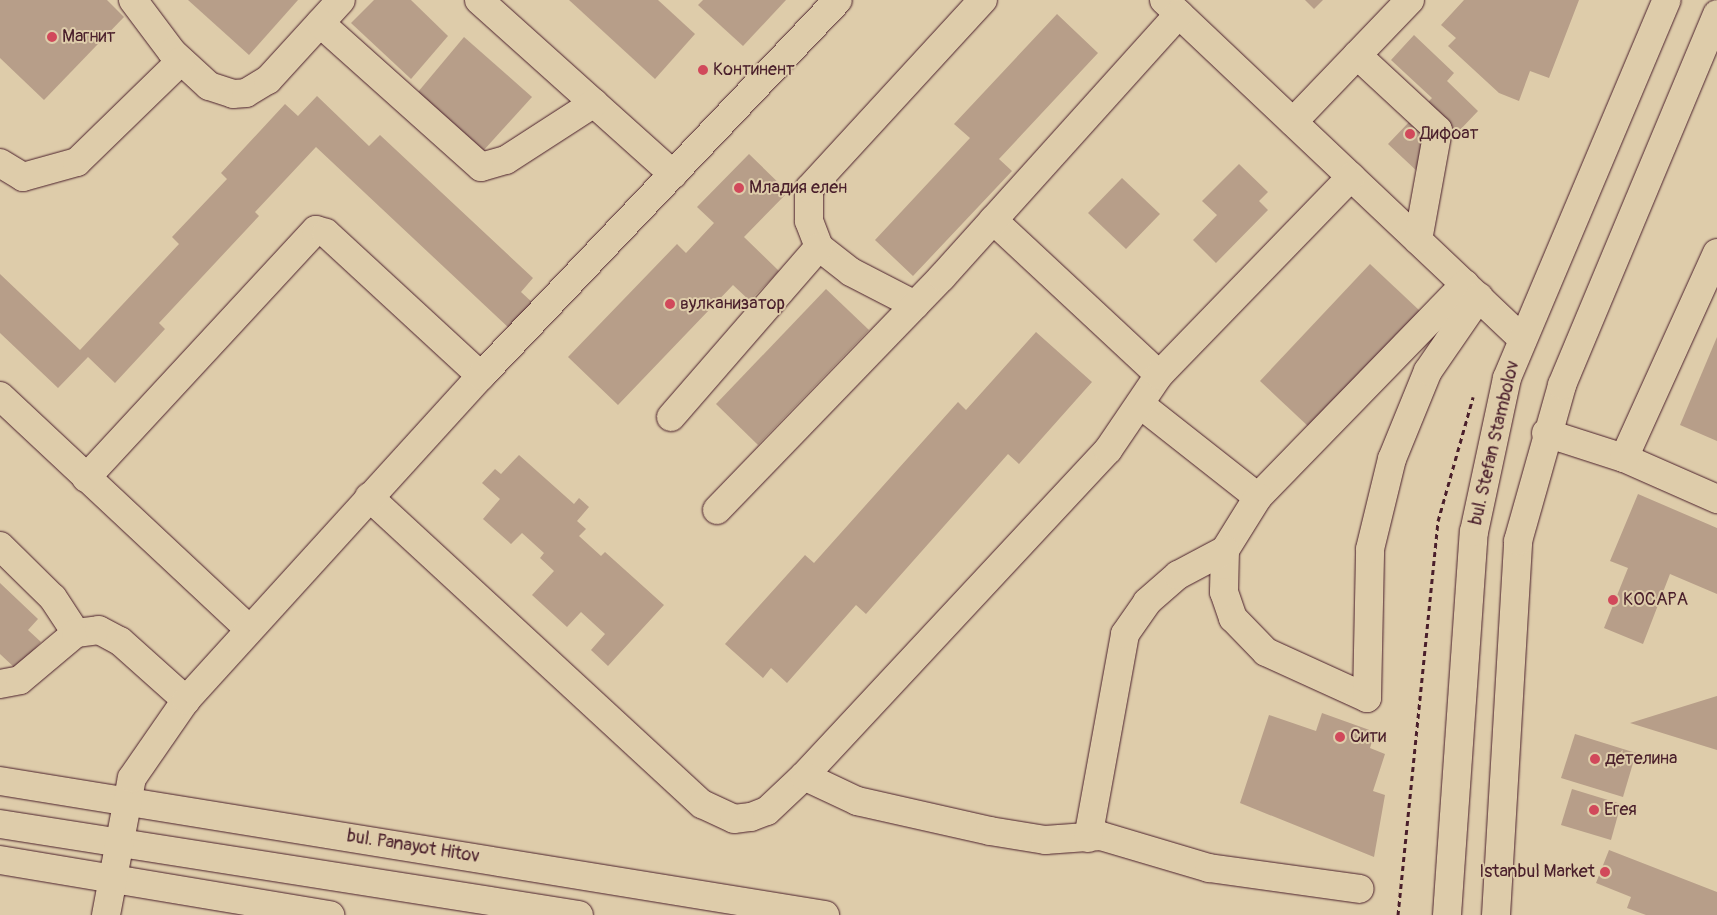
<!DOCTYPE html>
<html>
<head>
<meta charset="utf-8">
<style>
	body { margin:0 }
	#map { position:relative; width:1717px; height:915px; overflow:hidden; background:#deccaa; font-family:Pangolin,sans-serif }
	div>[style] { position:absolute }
	.building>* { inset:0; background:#b79e89 }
	.path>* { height:3px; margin-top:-1.5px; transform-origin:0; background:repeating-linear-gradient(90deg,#4a1f2b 0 5px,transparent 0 9px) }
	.roads { filter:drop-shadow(0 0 1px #4a1f2b) drop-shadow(0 0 1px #4a1f2b) }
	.minor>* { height:28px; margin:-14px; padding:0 14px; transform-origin:14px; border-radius:14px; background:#deccaa }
	.major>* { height:28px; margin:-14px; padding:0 14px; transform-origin:14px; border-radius:14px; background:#deccaa }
	.dots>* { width:14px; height:14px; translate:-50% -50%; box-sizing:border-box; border:2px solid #deccaa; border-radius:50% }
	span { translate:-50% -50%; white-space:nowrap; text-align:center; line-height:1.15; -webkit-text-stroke:4px #deccaa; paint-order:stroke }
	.poi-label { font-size:18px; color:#4a1f2b }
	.left { translate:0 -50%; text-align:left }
	.right { translate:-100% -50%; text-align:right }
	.street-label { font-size:18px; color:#4a1f2b }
</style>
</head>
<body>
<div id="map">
	<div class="building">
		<div style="clip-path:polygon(0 0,107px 0,124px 17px,44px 100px,0 58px)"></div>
		<div style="clip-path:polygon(188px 0,298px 0,249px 55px)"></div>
		<div style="clip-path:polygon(374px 0,411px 0,448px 36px,411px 79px,351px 23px)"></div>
		<div style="clip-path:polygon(569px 0,658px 0,695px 34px,655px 79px)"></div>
		<div style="clip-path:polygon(703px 0,786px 0,743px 46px,698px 5px)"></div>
		<div style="clip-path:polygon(1305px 0,1323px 0,1314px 9px)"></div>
		<div style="clip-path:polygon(1464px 0,1579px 0,1549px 78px,1530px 71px,1519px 101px,1499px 93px,1448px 46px,1456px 38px,1441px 25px)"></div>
		<div style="clip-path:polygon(1057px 14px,1098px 53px,999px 159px,1012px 171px,913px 276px,875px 240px,970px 138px,954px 124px)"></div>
		<div style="clip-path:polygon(1414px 35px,1454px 73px,1447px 81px,1478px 111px,1419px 173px,1388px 144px,1432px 98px,1391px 60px)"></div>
		<div style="clip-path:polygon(464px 37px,532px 97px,483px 151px,418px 92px)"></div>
		<div style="clip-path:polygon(317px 96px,369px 146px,380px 135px,533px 278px,521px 292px,534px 304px,511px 330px,316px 147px,255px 212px,259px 216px,159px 323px,165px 329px,115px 383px,88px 357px,58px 388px,0 333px,0 274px,80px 350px,179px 244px,172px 237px,227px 179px,221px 173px,285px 104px,298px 116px)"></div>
		<div style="clip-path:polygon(749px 154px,788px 192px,744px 237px,779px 271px,750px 301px,733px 285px,618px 405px,568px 357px,677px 244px,686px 253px,714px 223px,697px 207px)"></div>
		<div style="clip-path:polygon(1239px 164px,1268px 192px,1259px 201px,1268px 210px,1216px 263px,1193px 240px,1217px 215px,1202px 201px)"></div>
		<div style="clip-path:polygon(1122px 178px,1160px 214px,1126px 249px,1088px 213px)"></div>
		<div style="clip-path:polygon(1370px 264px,1420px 311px,1310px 428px,1260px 381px)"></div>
		<div style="clip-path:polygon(826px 289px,869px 330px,758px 445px,716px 404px)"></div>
		<div style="clip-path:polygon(1036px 332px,1092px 382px,1019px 464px,1008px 454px,866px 614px,856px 605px,787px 683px,771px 668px,763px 678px,725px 644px,805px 555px,814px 563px,958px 402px,966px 410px)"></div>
		<div style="clip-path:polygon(1717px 337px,1717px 441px,1680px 425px)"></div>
		<div style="clip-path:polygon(519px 455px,574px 504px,579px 498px,589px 507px,577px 521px,586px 529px,579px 536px,601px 556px,605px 552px,664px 605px,608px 666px,591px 650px,605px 634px,581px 612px,567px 627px,532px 595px,554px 571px,540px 558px,544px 553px,522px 533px,511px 544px,483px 519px,500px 499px,482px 483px,495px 469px,501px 474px)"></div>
		<div style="clip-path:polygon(1638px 494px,1717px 528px,1717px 594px,1670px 574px,1643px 644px,1604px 628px,1628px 568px,1610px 561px)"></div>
		<div style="clip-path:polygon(0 583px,38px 619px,28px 630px,41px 642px,16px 669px,0 654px)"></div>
		<div style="clip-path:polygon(1717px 696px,1717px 750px,1630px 723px)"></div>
		<div style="clip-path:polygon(1322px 713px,1375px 732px,1370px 748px,1385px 754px,1373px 791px,1385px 795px,1374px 857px,1240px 803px,1269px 715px,1316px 731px)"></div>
		<div style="clip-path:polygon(1575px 734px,1636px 753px,1623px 797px,1561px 778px)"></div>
		<div style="clip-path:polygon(1572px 789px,1621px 804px,1611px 840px,1561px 825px)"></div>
		<div style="clip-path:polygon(1609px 850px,1717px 892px,1717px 915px,1646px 915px,1627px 908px,1631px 897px,1596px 883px)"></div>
	</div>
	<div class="path">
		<div style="left:1398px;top:915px;width:396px;rotate:-84.2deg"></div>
		<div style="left:1438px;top:521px;width:129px;rotate:-74.2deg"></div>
	</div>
	<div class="roads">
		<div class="minor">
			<div style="left:133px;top:0;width:65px;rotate:53.1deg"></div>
			<div style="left:172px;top:52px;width:50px;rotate:42.6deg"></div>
			<div style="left:209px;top:86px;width:25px;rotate:18deg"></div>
			<div style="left:233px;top:94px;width:13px;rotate:-4deg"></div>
			<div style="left:246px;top:93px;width:26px;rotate:-31deg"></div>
			<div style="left:268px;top:80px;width:108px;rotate:-47.6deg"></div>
			<div style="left:479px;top:0;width:261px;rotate:41.9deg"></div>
			<div style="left:1164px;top:0;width:492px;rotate:43.4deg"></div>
			<div style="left:320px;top:23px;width:216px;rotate:41.8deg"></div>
			<div style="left:481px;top:167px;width:26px;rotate:-16deg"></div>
			<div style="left:506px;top:160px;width:105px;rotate:-32.9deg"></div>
			<div style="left:1357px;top:55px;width:110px;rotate:42.8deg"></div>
			<div style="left:1438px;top:130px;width:112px;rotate:100.3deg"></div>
			<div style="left:1293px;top:122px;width:169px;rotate:-46.2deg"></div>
			<div style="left:0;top:163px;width:27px;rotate:31deg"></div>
			<div style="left:23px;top:177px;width:56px;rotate:-15.5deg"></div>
			<div style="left:77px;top:162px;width:145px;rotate:-44.2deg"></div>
			<div style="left:993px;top:220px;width:227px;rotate:43deg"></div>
			<div style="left:915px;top:305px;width:72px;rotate:-152.7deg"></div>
			<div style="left:851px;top:272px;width:41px;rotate:-142deg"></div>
			<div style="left:819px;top:247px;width:28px;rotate:-111deg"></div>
			<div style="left:809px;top:221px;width:32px;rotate:-90deg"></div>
			<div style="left:809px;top:189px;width:257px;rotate:-47.4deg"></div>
			<div style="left:0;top:396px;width:341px;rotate:43.1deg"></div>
			<div style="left:1141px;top:405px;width:149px;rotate:38.2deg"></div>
			<div style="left:1258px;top:497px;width:297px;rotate:-45.8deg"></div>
			<div style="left:671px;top:417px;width:225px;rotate:-49deg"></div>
			<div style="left:1546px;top:433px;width:82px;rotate:17.8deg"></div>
			<div style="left:1624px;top:458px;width:102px;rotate:23.8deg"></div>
			<div style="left:1624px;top:458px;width:225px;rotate:-65.6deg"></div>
			<div style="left:86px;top:478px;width:338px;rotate:-47.2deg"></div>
			<div style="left:316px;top:230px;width:10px;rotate:17deg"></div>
			<div style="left:326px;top:233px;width:211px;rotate:42.7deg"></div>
			<div style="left:369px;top:497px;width:453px;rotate:42.7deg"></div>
			<div style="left:702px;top:804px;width:35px;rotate:25deg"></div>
			<div style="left:734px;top:819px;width:17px;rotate:-7deg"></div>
			<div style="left:751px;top:817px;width:17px;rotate:-21deg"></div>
			<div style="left:767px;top:811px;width:51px;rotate:-43.4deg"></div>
			<div style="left:804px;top:776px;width:446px;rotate:-47deg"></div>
			<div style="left:1108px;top:450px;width:91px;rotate:-55.8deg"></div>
			<div style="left:1159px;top:375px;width:276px;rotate:-45.9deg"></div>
			<div style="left:1258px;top:497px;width:62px;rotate:121.9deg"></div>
			<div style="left:1225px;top:550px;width:42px;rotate:91.4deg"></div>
			<div style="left:1224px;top:592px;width:28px;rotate:71deg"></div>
			<div style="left:1233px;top:618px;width:47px;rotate:45.9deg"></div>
			<div style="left:1266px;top:652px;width:111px;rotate:24.5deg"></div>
			<div style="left:1367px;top:698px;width:149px;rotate:-88.8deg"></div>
			<div style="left:1370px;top:549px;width:93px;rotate:-76.3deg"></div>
			<div style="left:1392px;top:459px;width:95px;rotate:-67.8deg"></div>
			<div style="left:1428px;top:371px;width:90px;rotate:-55.4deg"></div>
			<div style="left:717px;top:510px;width:324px;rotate:-46deg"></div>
			<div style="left:942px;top:277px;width:354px;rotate:-48deg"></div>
			<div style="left:0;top:546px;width:74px;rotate:44.5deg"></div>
			<div style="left:53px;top:598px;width:42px;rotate:56.7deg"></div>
			<div style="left:0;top:684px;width:20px;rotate:-11deg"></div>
			<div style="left:20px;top:680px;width:73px;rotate:-40deg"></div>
			<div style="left:76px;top:633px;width:23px;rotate:-7deg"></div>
			<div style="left:99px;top:630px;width:24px;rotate:28deg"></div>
			<div style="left:120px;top:641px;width:89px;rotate:41.8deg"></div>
			<div style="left:804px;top:776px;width:59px;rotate:25.3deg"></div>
			<div style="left:857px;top:801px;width:136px;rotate:12.7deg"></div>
			<div style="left:990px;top:831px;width:56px;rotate:9.3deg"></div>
			<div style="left:1045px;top:840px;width:56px;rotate:-4.1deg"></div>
			<div style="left:1101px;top:836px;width:113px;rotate:16.5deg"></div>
			<div style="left:1209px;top:868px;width:152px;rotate:7.9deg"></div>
			<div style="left:0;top:781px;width:836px;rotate:9.23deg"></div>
			<div style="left:0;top:824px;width:586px;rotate:8.93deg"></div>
			<div style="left:1088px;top:838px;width:207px;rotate:-79.7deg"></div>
			<div style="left:1125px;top:634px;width:39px;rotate:-55deg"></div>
			<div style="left:1147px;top:602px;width:41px;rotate:-41.1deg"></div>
			<div style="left:1178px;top:575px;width:53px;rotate:-28deg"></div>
			<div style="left:0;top:860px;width:335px;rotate:9.5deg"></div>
			<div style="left:106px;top:915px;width:139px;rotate:-79.3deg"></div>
			<div style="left:132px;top:778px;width:95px;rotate:-55.3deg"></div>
			<div style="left:186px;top:700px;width:438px;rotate:-47.7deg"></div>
			<div style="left:481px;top:376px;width:518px;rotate:-46.48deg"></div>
		</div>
		<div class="major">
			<div style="left:1447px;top:915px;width:384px;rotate:-86deg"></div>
			<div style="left:1474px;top:532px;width:157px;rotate:-77.9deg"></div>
			<div style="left:1507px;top:378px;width:410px;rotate:-67.1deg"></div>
			<div style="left:1496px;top:915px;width:375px;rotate:-86.6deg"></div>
			<div style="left:1518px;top:541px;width:162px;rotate:-74.2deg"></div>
			<div style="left:1562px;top:385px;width:402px;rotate:-67.3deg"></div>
		</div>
	</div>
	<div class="dots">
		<div style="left:52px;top:37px;background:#d1495b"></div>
		<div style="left:703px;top:70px;background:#d1495b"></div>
		<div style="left:1410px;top:134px;background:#d1495b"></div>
		<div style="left:739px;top:188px;background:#d1495b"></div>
		<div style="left:670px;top:304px;background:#d1495b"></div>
		<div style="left:1613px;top:600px;background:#d1495b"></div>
		<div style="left:1340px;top:737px;background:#d1495b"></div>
		<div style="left:1595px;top:759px;background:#d1495b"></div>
		<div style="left:1594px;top:810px;background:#d1495b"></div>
		<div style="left:1605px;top:872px;background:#d1495b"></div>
	</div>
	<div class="poi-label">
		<span class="left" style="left:62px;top:37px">Магнит</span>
		<span class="left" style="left:713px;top:70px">Континент</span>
		<span class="left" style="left:1420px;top:134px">Дифоат</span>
		<span class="left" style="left:749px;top:188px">Младия елен</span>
		<span class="left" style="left:680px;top:304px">вулканизатор</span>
		<span class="left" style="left:1623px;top:600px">КОСАРА</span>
		<span class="left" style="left:1350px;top:737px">Сити</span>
		<span class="left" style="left:1605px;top:759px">детелина</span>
		<span class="left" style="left:1604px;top:810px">Егея</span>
		<span class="right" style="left:1595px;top:872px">Istanbul Market</span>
	</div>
	<div class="street-label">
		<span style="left:1495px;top:443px;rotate:-77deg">bul. Stefan Stambolov</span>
		<span style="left:413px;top:847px;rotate:9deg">bul. Panayot Hitov</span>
	</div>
</div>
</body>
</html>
